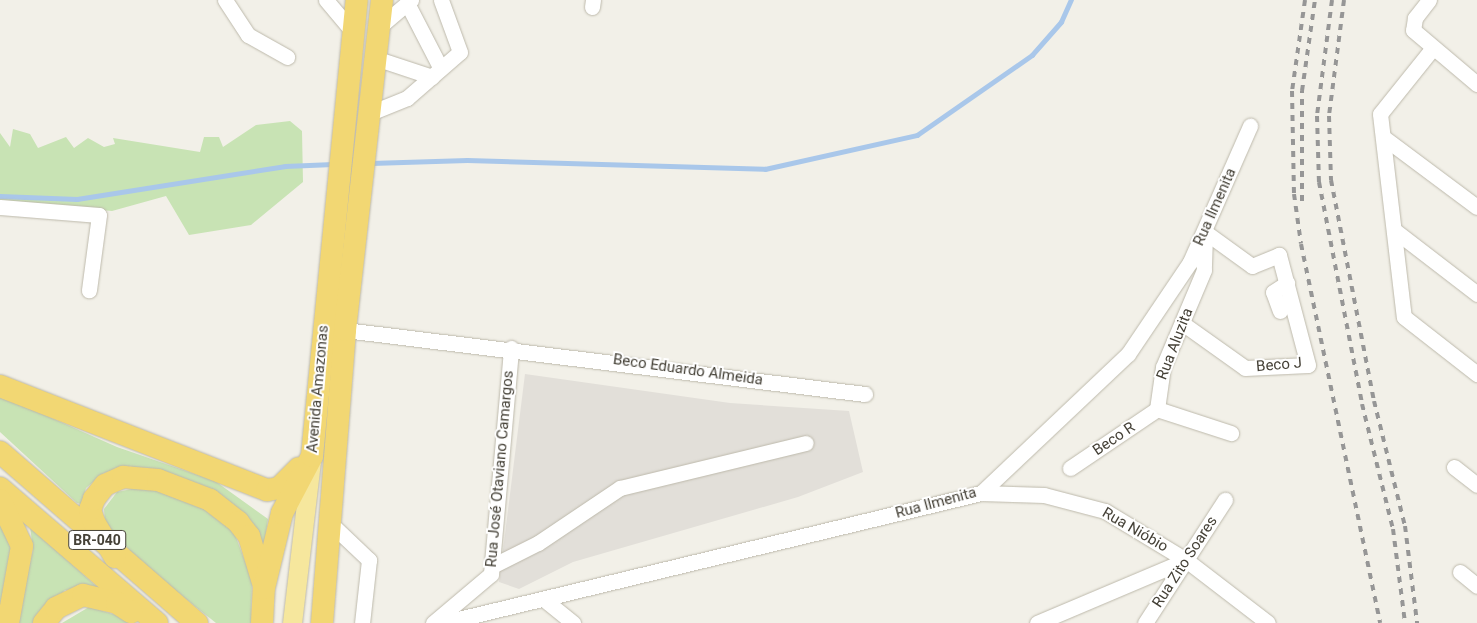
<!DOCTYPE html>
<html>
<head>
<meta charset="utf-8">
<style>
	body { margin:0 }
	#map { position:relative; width:1477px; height:623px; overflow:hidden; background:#f2f0e8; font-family:Roboto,sans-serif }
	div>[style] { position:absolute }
	.industrial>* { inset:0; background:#e2dfd9 }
	.green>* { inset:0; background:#c8e3b4 }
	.stream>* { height:4.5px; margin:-2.25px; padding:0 2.25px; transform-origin:2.25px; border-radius:2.25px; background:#a9c7ea }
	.roads { filter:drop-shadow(0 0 1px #bdb9ab) drop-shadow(0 0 1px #bdb9ab) }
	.minor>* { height:15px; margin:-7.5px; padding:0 7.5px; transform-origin:7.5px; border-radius:7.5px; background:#fff }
	.major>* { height:19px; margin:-9.5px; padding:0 9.5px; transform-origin:9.5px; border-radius:9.5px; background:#f6e79d }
	.highway>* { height:22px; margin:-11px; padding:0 11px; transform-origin:11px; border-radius:11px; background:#f2d773 }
	.rail>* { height:4px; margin-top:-2px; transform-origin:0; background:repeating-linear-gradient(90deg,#969696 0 6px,transparent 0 12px) }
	span { translate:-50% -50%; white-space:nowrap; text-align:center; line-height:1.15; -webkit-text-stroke:4px #fff; paint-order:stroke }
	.shield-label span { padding:1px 4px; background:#fff; border:1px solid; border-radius:4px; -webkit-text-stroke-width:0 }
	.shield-label { font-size:14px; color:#454137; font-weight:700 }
	.street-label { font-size:15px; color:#454137 }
</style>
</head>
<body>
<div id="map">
	<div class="industrial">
		<div style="clip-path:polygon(525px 374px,730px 403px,849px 411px,863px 472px,798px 497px,573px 562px,519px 589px,499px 582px)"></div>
	</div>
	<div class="green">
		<div style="clip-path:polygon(290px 121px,302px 131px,303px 182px,251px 225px,189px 235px,166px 196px,112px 211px,0 200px,0 133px,10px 147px,13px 129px,30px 134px,38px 148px,66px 137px,74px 148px,88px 138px,104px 147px,115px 144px,113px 138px,200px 152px,204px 137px,219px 137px,223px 147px,256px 125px)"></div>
		<div style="clip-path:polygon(0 395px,117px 447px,215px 481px,268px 519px,264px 548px,257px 530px,130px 466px,104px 473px,86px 488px,81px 504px,77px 503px,0 432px)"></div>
		<div style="clip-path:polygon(136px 488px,174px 493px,213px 513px,234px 532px,252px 580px,251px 623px,216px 623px,123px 549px,105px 523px,104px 509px,117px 492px)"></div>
		<div style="clip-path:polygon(0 521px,11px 549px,0 611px)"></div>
		<div style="clip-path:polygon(30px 526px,98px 588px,65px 590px,34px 623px,16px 623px,33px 550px)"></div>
		<div style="clip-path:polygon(89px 607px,116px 615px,130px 623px,62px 623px)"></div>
	</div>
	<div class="stream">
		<div style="left:371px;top:163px;width:96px;rotate:-1.8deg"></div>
		<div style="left:467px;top:160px;width:298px;rotate:1.7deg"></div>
		<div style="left:765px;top:169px;width:156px;rotate:-12.6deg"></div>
		<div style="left:917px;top:135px;width:140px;rotate:-34.8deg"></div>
		<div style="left:1032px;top:55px;width:44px;rotate:-48.7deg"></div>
		<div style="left:1061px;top:22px;width:24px;rotate:-66deg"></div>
		<div style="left:0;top:196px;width:77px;rotate:2.2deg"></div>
		<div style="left:77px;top:199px;width:211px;rotate:-9deg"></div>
		<div style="left:285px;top:166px;width:48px;rotate:-2.4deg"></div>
	</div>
	<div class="roads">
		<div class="minor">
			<div style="left:225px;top:0;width:42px;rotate:56.7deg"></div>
			<div style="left:248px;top:35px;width:45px;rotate:29.4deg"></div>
			<div style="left:326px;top:0;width:42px;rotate:49.8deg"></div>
			<div style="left:1429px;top:0;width:23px;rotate:128deg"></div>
			<div style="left:1415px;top:18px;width:12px;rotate:99deg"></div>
			<div style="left:1413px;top:30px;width:84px;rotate:40.2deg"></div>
			<div style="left:407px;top:3px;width:72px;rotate:62.7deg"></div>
			<div style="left:592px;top:7px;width:7px;rotate:-82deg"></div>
			<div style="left:379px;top:27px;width:42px;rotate:-40.2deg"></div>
			<div style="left:1432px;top:49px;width:83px;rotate:128.7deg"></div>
			<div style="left:1380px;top:114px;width:204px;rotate:83.3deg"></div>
			<div style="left:1404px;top:317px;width:93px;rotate:38deg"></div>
			<div style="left:375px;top:58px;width:60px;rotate:18.4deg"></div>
			<div style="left:370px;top:113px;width:40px;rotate:-22deg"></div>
			<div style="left:407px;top:98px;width:70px;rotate:-41deg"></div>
			<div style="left:460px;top:52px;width:55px;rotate:-110.1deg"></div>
			<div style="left:1383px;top:137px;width:117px;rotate:36.7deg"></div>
			<div style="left:0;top:207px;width:99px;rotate:4.6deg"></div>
			<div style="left:99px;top:215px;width:76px;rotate:97.6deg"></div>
			<div style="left:1394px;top:230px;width:105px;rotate:37.6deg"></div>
			<div style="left:1205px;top:236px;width:34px;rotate:92deg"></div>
			<div style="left:1204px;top:270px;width:105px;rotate:112.9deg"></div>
			<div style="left:1163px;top:367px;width:42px;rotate:98.1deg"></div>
			<div style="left:1157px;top:409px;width:78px;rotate:18deg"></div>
			<div style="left:1280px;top:311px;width:20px;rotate:-110deg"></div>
			<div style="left:1273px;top:292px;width:17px;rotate:-33deg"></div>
			<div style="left:1182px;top:323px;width:77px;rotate:35.5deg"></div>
			<div style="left:1245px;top:368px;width:63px;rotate:-2.7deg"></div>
			<div style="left:1308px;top:365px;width:114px;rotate:-104.8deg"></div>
			<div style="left:1279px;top:255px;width:29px;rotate:158deg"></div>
			<div style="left:1252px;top:266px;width:58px;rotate:-144.1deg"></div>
			<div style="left:345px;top:330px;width:524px;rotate:7.02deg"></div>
			<div style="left:1454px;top:467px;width:29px;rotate:38deg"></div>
			<div style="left:1070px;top:468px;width:105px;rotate:-34.1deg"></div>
			<div style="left:981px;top:493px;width:63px;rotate:1.8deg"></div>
			<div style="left:1044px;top:495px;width:63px;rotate:14.7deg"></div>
			<div style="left:1105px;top:511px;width:95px;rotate:31.2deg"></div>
			<div style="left:1186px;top:560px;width:103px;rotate:37.5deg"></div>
			<div style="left:330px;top:523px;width:54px;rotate:43.5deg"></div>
			<div style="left:369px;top:560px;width:63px;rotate:96.3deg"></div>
			<div style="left:492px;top:566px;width:51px;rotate:-26.6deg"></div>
			<div style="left:538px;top:543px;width:99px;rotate:-33.9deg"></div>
			<div style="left:620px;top:488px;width:191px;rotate:-13.6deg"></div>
			<div style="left:1460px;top:572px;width:22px;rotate:39deg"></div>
			<div style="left:546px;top:601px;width:35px;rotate:39deg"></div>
			<div style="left:433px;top:623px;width:76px;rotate:-40.2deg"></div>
			<div style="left:491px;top:574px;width:227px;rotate:-84.9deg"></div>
			<div style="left:442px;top:623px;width:554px;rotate:-13.56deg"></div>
			<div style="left:981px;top:493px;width:202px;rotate:-43.4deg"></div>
			<div style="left:1128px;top:354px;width:111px;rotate:-56deg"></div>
			<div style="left:1190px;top:262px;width:149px;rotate:-66.2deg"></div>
			<div style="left:1037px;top:623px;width:162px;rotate:-22.9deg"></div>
			<div style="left:1145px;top:623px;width:147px;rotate:-57deg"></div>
		</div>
		<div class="major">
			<div style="left:292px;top:623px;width:162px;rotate:-83.3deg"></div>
		</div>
		<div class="highway">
			<div style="left:0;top:386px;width:287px;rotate:21.3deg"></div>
			<div style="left:267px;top:490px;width:12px;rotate:-9deg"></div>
			<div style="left:279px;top:488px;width:28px;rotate:-45deg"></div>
			<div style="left:0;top:452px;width:261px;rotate:41deg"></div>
			<div style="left:0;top:488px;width:207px;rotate:40.7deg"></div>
			<div style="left:0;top:500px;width:51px;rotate:64.4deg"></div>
			<div style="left:22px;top:546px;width:78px;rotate:100.3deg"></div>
			<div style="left:115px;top:557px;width:41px;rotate:-121deg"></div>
			<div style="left:94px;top:522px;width:13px;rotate:-108deg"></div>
			<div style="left:90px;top:510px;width:12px;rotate:-70deg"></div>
			<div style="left:94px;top:499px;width:18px;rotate:-52deg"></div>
			<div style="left:105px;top:485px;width:20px;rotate:-24deg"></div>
			<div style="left:123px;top:477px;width:35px;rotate:5deg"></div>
			<div style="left:158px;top:480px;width:56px;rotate:21deg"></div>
			<div style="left:210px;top:500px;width:36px;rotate:38deg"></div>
			<div style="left:238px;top:522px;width:18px;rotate:52deg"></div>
			<div style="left:249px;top:536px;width:52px;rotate:73.3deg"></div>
			<div style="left:44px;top:623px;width:19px;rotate:-51deg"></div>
			<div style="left:56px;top:608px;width:30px;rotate:-26deg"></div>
			<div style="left:83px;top:595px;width:35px;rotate:13deg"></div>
			<div style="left:117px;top:603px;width:17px;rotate:33deg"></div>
			<div style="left:262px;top:623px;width:35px;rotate:-87deg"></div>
			<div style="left:264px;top:588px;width:77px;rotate:-76.5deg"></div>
			<div style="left:282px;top:513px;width:64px;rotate:-62.2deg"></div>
			<div style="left:312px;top:456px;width:458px;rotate:-84.4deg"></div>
			<div style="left:322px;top:623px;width:294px;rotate:-85.5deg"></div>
			<div style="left:345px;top:330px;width:332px;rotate:-83.6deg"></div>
		</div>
	</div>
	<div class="rail">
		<div style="left:1305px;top:0;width:92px;rotate:98.1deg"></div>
		<div style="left:1292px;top:91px;width:103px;rotate:88.9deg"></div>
		<div style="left:1294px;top:194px;width:50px;rotate:82deg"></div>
		<div style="left:1301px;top:244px;width:387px;rotate:78.2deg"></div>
		<div style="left:1332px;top:0;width:117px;rotate:97.4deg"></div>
		<div style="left:1317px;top:116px;width:66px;rotate:88.3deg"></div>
		<div style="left:1319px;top:182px;width:226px;rotate:79deg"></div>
		<div style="left:1362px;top:404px;width:129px;rotate:76.1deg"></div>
		<div style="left:1393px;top:529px;width:95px;rotate:82.7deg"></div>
		<div style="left:1344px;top:0;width:117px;rotate:97.4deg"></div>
		<div style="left:1329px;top:116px;width:64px;rotate:88.2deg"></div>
		<div style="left:1331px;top:180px;width:225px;rotate:79deg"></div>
		<div style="left:1374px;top:401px;width:129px;rotate:76.1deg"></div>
		<div style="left:1405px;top:526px;width:98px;rotate:82.9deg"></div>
		<div style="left:1302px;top:201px;width:110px;rotate:-90deg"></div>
		<div style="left:1302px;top:91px;width:92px;rotate:-81.9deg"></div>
	</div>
	<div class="shield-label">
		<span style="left:97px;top:540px">BR-040</span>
	</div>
	<div class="street-label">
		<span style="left:1215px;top:207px;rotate:-66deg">Rua Ilmenita</span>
		<span style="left:1175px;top:344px;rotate:-69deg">Rua Aluzita</span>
		<span style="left:1279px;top:365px;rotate:-5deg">Beco J</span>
		<span style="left:688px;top:370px;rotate:8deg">Beco Eduardo Almeida</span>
		<span style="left:318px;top:389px;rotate:-85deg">Avenida Amazonas</span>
		<span style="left:1114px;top:439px;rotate:-34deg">Beco R</span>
		<span style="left:500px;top:469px;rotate:-85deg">Rua José Otaviano Camargos</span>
		<span style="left:936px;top:503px;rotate:-15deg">Rua Ilmenita</span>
		<span style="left:1135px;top:530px;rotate:30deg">Rua Nióbio</span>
		<span style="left:1185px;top:562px;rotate:-57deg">Rua Zito Soares</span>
	</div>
</div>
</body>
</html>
